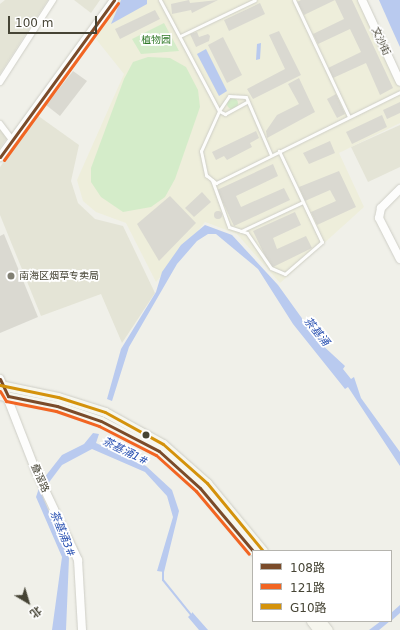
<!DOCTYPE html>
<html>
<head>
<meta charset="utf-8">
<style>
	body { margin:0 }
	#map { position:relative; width:400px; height:630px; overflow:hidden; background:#f0f0e9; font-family:"DejaVu Sans","Noto Sans SC",sans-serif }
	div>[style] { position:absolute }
	.residential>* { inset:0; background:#e4e4d6 }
	.education>* { inset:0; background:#eeeedb }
	.green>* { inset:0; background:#d4ecc9 }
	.round { border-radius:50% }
	.water>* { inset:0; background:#b9caef }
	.stream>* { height:2px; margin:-1px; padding:0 1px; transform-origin:1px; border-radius:1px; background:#b9caef }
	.building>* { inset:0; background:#dad9d1 }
	.roads { filter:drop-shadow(0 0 1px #cecec6) drop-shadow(0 0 1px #cecec6) }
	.service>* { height:3px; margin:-1.5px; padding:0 1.5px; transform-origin:1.5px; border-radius:1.5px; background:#fdfdfc }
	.minor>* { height:6px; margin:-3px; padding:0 3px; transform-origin:3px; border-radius:3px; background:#fdfdfc }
	.tertiary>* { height:8px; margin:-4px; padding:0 4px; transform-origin:4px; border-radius:4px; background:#fdfdfc }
	.secondary>* { height:9px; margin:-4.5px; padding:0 4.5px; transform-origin:4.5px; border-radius:4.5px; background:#f6f6ee }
	.bus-1>* { height:3px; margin:-1.5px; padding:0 1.5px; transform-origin:1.5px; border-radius:1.5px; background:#7a4b2a }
	.bus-2>* { height:3px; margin:-1.5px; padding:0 1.5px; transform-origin:1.5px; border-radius:1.5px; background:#f26522 }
	.bus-3>* { height:3px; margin:-1.5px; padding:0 1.5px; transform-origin:1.5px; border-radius:1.5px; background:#d4920b }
	.dots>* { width:11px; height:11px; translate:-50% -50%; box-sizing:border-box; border:2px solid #fff; border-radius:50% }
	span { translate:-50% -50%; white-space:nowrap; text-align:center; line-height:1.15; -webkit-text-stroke:3.5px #fff; paint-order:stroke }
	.park-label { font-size:10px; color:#2f7928 }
	.street-label { font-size:10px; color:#464435 }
	.poi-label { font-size:10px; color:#464435 }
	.left { translate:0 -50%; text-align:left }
	.water-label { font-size:11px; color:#2d54b3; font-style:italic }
	.legend { position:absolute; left:252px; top:550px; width:140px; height:72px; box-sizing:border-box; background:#fff; border:1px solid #b5b4ae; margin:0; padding:5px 7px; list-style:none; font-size:12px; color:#464435 }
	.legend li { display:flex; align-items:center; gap:8px; height:20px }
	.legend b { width:20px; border:1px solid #b5b4ae }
	.north { position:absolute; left:8px; top:582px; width:40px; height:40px; -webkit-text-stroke:3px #fff; paint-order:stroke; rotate:142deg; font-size:11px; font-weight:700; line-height:16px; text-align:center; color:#464435 }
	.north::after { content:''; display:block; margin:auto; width:14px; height:18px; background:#464435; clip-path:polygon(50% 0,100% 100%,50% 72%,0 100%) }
	.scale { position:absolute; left:8px; top:16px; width:89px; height:18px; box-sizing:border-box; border:2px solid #464435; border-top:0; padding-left:5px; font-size:12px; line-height:14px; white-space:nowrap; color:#464435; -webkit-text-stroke:3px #fff; paint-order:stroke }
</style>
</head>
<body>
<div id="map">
	<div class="residential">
		<div style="clip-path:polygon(5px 0,48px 0,0 74px,0 4px)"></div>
		<div style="clip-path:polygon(74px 0,100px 0,91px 13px)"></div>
		<div style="clip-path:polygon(37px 115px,79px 145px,71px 181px,78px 203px,95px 219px,123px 226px,155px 293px,122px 343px,101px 294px,41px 316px,0 215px,0 167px)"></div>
		<div style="clip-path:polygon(400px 125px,400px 167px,368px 182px,351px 147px)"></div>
		<div style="clip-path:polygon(0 129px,7px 138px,0 148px)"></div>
	</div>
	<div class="education">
		<div style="clip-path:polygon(116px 0,365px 0,400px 86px,400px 123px,339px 153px,364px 207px,280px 283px,237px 234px,205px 222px,156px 282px,126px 223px,96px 212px,83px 201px,77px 180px,124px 74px,96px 39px)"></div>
	</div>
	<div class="green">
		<div style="clip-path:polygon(164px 23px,179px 51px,141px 54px,132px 39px)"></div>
		<div style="clip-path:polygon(148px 57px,170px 58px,186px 67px,198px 90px,200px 107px,175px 179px,165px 197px,151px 207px,123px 212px,101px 197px,91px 182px,91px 168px,124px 79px,133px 62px)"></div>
		<div class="round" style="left:226.5px;top:97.5px;width:11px;height:11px"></div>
	</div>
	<div class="water">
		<div style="clip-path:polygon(121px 0,147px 0,147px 4px,111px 24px)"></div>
		<div style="clip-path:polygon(379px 0,400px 0,400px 47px,390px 25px)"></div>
		<div style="clip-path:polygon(261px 43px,260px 59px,256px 60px,257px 44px)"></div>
		<div style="clip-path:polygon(206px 49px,227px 91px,219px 96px,197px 54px)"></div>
		<div style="clip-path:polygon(205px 225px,232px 235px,278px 285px,319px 342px,345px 366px,343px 369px,351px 379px,354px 377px,361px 398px,400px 452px,400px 466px,348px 387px,345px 389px,293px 324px,258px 269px,216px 234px,208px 234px,197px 241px,177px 264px,129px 347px,112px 401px,107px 399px,121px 349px,156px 292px,162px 272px,181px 245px)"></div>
		<div style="clip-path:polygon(93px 433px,99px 434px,96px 443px,146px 466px,172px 490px,179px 511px,164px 572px,157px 571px,173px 517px,167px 496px,145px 472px,92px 449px,62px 465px,47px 485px,46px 483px,44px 478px,62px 455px,84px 444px)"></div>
		<div style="clip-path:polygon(39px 488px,69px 558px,66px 630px,52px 630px,62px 557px,36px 497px)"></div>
		<div style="clip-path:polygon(400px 605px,400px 613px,391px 621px,391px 613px)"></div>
		<div style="clip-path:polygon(193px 612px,193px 613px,208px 630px,199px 630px,188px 617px)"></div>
		<div style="clip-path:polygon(381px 621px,390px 621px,379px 630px,369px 630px)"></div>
	</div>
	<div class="stream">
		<div style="left:163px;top:571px;width:9px;rotate:90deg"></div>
		<div style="left:163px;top:580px;width:46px;rotate:51.1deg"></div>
	</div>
	<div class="building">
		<div style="clip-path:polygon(189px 0,190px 3px,218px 0,192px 13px,191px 10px,172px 14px,171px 4px)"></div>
		<div style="clip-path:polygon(301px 0,335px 0,304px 15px,297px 2px)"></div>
		<div style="clip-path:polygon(335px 0,352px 0,393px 88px,380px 95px,366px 63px,333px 78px,328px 68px,361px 52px,350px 29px,318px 44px,313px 34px,344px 19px)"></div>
		<div style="clip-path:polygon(260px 3px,265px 14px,229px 31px,224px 20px)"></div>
		<div style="clip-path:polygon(155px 10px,160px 19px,120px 39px,115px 29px)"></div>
		<div style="clip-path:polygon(279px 31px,301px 75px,253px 99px,247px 89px,285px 69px,269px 35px)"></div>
		<div style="clip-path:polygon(197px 32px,199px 37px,208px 34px,210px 36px,209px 41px,196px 47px,190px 34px)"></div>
		<div style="clip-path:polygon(223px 37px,242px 75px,227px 83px,208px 45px)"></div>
		<div style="clip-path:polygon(73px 71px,87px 81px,60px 116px,46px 105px)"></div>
		<div style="clip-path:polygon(299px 78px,315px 112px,267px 138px,266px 131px,277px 115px,299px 104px,288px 84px)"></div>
		<div style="clip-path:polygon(336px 94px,345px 114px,337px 118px,327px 99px)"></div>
		<div style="clip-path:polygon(400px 102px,400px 113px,387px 119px,383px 110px)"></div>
		<div style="clip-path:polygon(382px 115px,387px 127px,352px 144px,346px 132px)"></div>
		<div style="clip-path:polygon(256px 131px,259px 138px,250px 143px,252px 147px,227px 160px,224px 156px,216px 160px,212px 152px)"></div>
		<div style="clip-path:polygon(330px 141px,335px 153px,309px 164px,303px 153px)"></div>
		<div style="clip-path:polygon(273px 164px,278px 176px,236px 196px,241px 207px,284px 188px,290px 200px,234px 226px,217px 190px)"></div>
		<div style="clip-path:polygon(339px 171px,356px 207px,317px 225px,311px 212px,336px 201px,330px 190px,305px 201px,299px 187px)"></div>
		<div style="clip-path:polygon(202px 192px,211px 202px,194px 217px,185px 208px)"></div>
		<div style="clip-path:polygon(170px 196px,196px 223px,159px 261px,137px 224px)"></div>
		<div class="round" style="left:214px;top:211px;width:8px;height:8px"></div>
		<div style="clip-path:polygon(295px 212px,301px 225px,273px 238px,277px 249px,306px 236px,312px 248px,271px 268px,253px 231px)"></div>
		<div style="clip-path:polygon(4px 234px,38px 317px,0 333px,0 236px)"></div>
	</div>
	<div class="roads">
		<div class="service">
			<div style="left:160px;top:0;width:126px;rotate:62deg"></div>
			<div style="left:219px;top:111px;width:7px;rotate:27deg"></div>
			<div style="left:225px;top:114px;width:25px;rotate:-29deg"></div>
			<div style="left:294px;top:0;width:129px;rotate:64.8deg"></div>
			<div style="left:180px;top:36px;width:83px;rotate:-25.6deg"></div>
			<div style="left:271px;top:155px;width:63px;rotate:-113.3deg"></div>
			<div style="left:246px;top:97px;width:17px;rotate:-177deg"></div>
			<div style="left:229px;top:96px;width:18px;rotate:124deg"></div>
			<div style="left:219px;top:111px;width:44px;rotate:114.2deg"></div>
			<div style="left:201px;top:151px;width:25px;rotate:78deg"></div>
			<div style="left:206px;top:175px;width:13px;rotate:39deg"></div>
			<div style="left:216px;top:183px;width:205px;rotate:-26.3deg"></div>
			<div style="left:212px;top:180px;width:50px;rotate:70.1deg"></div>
			<div style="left:229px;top:227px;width:19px;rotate:18deg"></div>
			<div style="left:247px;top:233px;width:42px;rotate:55.6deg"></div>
			<div style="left:271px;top:268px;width:15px;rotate:23deg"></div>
			<div style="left:285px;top:274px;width:49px;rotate:-40.9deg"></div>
			<div style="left:322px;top:242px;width:101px;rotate:-115.3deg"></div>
			<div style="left:241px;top:231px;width:68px;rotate:-25.1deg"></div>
		</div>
		<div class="minor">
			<div style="left:0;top:82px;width:98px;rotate:-57.1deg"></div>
			<div style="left:0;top:124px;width:20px;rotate:53deg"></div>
		</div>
		<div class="tertiary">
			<div style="left:362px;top:0;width:90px;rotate:65.1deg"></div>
			<div style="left:0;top:157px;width:194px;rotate:-54deg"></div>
			<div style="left:400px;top:189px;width:27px;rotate:135deg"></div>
			<div style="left:381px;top:208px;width:10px;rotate:101deg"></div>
			<div style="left:379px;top:218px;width:46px;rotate:62.9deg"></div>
			<div style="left:0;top:379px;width:97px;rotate:68.7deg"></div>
			<div style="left:35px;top:469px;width:101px;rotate:64.7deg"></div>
			<div style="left:78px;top:560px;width:70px;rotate:86.7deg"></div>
		</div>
		<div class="secondary">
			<div style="left:0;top:385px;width:59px;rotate:11.7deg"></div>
			<div style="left:58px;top:397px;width:49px;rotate:17.7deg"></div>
			<div style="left:105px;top:412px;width:66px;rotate:28.9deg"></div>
			<div style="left:163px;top:444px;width:59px;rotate:41.6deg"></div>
			<div style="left:207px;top:483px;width:88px;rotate:50.5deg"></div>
			<div style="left:0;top:395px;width:58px;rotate:10.9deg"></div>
			<div style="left:57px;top:406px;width:46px;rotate:18.8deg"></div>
			<div style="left:101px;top:421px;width:65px;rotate:27.3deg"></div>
			<div style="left:159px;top:451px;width:55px;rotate:42.1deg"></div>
			<div style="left:200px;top:488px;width:82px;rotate:49.9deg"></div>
			<div style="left:311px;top:621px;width:11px;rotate:52deg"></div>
			<div style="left:321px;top:621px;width:11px;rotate:52deg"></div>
		</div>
	</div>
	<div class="bus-1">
		<div style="left:0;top:157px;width:194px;rotate:-54deg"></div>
		<div style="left:0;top:379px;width:19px;rotate:65deg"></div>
		<div style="left:8px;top:396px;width:50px;rotate:11.5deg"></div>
		<div style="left:57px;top:406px;width:46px;rotate:18.8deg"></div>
		<div style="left:101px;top:421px;width:65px;rotate:27.3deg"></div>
		<div style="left:159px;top:451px;width:55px;rotate:42.1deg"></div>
		<div style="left:200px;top:488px;width:82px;rotate:49.9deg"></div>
	</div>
	<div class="bus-2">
		<div style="left:4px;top:160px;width:194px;rotate:-54deg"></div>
		<div style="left:0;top:391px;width:12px;rotate:59deg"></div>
		<div style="left:6px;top:401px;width:51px;rotate:11.3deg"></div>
		<div style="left:56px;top:411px;width:46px;rotate:19.2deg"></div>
		<div style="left:99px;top:426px;width:64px;rotate:27deg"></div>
		<div style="left:156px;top:455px;width:54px;rotate:42deg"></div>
		<div style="left:196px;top:491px;width:82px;rotate:49.9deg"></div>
	</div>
	<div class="bus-3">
		<div style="left:0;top:385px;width:59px;rotate:11.7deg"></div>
		<div style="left:58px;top:397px;width:49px;rotate:17.7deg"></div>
		<div style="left:105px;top:412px;width:66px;rotate:28.9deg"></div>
		<div style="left:163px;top:444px;width:59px;rotate:41.6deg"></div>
		<div style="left:207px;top:483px;width:88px;rotate:50.5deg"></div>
	</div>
	<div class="dots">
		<div style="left:11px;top:276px;background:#828074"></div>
		<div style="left:146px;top:435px;background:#464435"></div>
	</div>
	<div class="park-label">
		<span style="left:156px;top:40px">植物园</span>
	</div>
	<div class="street-label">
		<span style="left:381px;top:41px;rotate:65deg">文沙街</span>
		<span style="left:40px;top:478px;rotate:66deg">叠滘路</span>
	</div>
	<div class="poi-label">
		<span class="left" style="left:19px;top:276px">南海区烟草专卖局</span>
	</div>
	<div class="water-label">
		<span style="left:316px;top:332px;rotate:51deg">茶基涌</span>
		<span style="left:125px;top:452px;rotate:26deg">茶基涌1#</span>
		<span style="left:62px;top:534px;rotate:68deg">茶基涌3#</span>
	</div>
	<ul class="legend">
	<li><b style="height:5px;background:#7a4b2a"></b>108路</li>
	<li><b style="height:5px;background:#f26522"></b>121路</li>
	<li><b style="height:5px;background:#d4920b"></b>G10路</li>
	</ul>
	<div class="north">北</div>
	<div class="scale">100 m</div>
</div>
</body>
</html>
